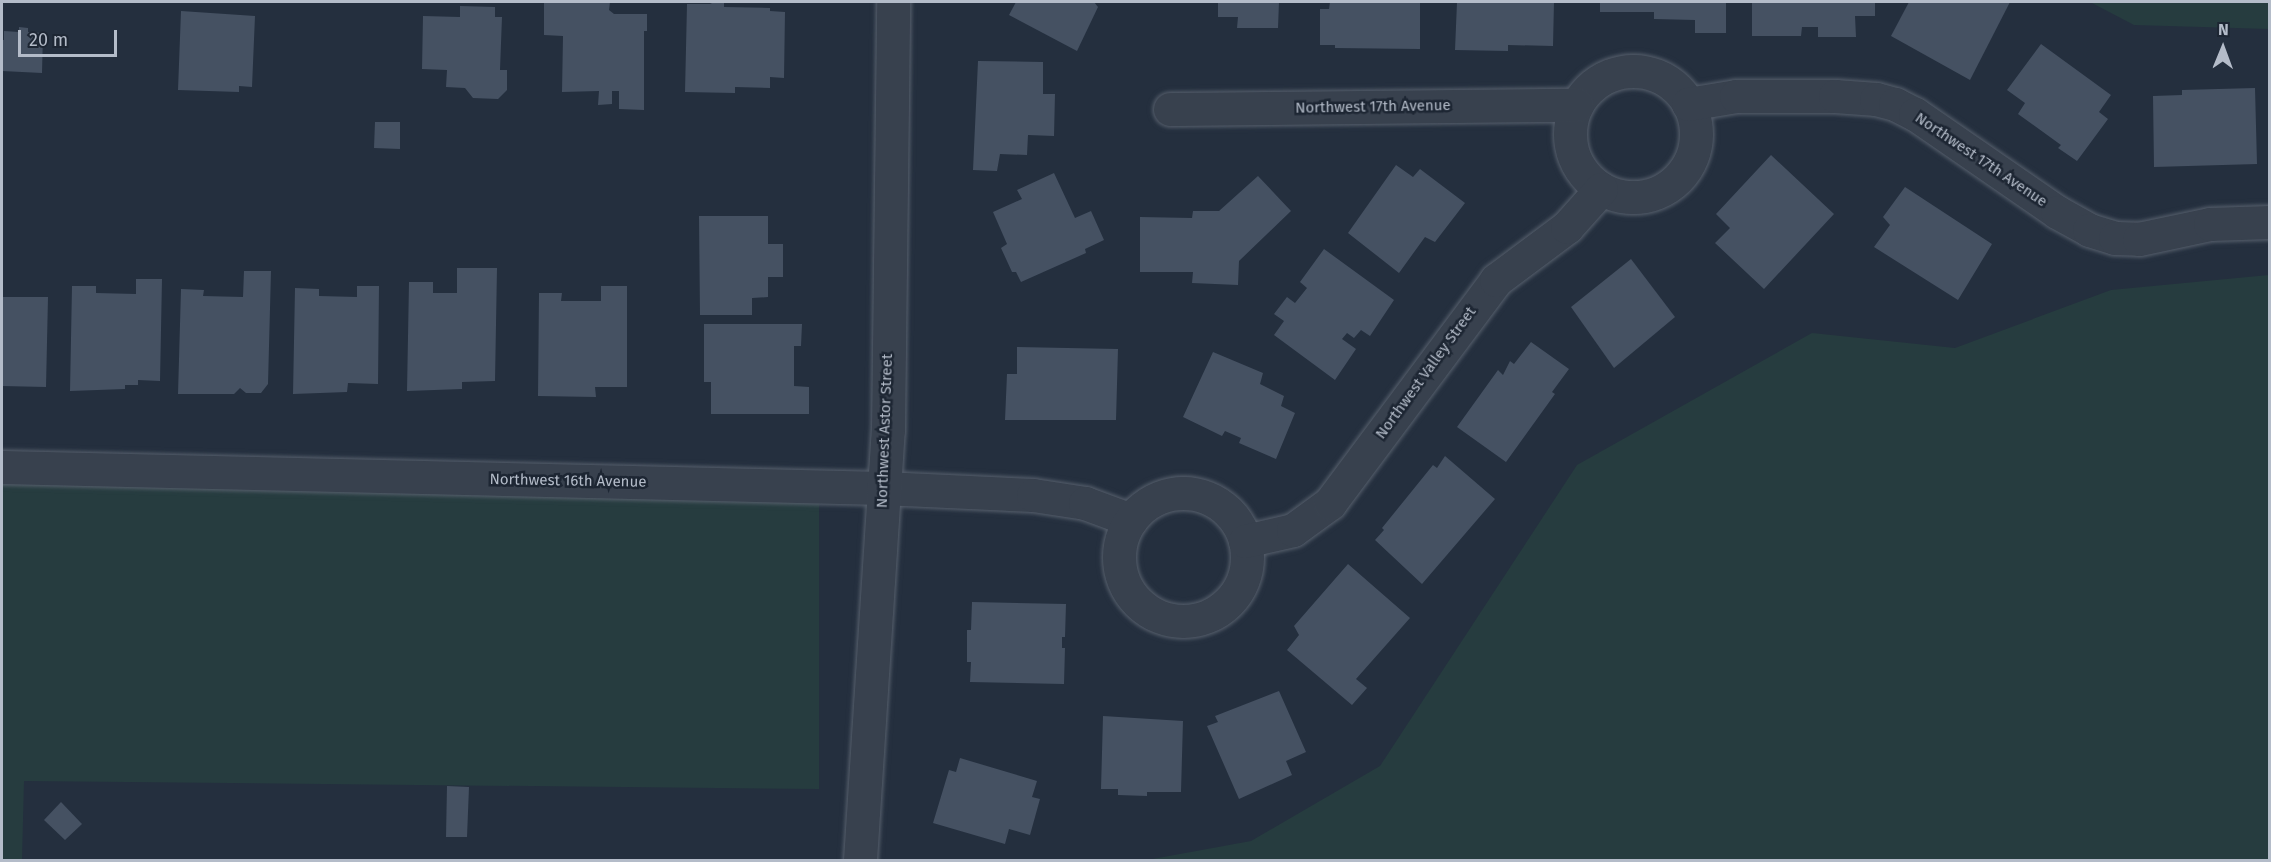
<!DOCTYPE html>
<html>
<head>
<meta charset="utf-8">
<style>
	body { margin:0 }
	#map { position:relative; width:2271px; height:862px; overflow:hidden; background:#242f3e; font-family:"Fira Sans",sans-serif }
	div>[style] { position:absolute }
	.green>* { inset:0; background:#263c3f }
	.building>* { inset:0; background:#455162 }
	.roads { filter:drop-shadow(0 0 2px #565f6c) drop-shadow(0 0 2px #565f6c) }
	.minor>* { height:33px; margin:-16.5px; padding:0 16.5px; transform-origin:16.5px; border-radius:16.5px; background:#38414e }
	.minor>.ring { margin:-16.5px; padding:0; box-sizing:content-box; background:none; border:33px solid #38414e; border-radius:50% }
	.tertiary>* { height:33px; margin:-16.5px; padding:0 16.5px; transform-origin:16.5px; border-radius:16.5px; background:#38414e }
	span { translate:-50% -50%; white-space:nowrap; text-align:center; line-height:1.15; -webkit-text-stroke:5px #1d2633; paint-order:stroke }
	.street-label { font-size:15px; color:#b4bcc9 }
	.frame { position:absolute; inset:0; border:3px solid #b4bcc9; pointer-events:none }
	.north { position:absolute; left:2193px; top:18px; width:60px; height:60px; -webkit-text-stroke:4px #1d2633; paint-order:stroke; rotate:1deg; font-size:16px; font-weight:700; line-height:24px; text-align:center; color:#b4bcc9 }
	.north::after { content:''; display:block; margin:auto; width:21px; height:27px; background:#b4bcc9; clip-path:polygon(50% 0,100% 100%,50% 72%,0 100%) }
	.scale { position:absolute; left:18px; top:30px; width:99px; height:27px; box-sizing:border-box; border:3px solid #b4bcc9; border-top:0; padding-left:8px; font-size:18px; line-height:21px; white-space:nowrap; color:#b4bcc9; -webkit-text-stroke:4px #1d2633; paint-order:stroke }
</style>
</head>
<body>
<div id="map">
	<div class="green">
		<div style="clip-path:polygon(2090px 2px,2269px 2px,2269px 29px,2134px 25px)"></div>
		<div style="clip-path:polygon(2269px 275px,2269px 860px,1147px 860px,1251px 841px,1380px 766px,1577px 465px,1812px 333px,1955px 348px,2111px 290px)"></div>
		<div style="clip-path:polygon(2px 477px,819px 500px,819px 789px,24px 781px,22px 860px,2px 860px)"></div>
	</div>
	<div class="building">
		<div style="clip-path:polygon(544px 2px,610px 2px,609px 10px,614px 14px,647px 14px,647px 31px,644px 31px,644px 110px,619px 109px,619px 91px,612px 91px,612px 104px,598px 105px,599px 91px,562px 92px,563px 36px,544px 35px)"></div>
		<div style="clip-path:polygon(714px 2px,724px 2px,724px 7px,770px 8px,770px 11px,785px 12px,784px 78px,770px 77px,770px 88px,735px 87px,735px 93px,685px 92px,687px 4px,710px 4px)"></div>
		<div style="clip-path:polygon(1016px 2px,1094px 2px,1098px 7px,1077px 51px,1009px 15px)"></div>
		<div style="clip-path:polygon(1218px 2px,1279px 2px,1278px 28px,1237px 28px,1238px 17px,1218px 17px)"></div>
		<div style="clip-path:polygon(1330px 2px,1420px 2px,1420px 49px,1335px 48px,1335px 45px,1320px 45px,1320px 9px,1329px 9px)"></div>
		<div style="clip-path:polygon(1457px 2px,1554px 2px,1553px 46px,1508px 45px,1508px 51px,1455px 50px)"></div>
		<div style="clip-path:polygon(1600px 2px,1726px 2px,1726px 33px,1695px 33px,1695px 20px,1654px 19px,1654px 12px,1600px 12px)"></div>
		<div style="clip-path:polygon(1752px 2px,1875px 2px,1875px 16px,1855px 16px,1856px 37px,1818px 37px,1818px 27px,1802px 27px,1801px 36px,1752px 36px)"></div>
		<div style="clip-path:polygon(1909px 2px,2010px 2px,1970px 80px,1891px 36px)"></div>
		<div style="clip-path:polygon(460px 6px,495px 7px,495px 17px,502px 17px,500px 70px,507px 70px,507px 90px,498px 99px,473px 98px,465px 88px,446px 87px,447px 70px,422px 69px,423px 16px,460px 17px)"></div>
		<div style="clip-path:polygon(181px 11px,255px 16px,252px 87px,239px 86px,239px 92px,178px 90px)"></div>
		<div style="clip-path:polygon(19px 27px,28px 28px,28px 32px,43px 33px,42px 73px,2px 71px,2px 40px,4px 40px,4px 31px,19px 32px)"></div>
		<div style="clip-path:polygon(2041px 44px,2111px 95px,2099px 112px,2108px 119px,2077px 161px,2058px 148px,2061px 145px,2018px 114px,2025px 103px,2007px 90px)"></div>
		<div style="clip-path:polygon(978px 61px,1043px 62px,1043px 94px,1055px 94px,1054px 136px,1028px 135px,1027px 155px,1000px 154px,997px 171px,973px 170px)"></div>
		<div style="clip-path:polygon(2255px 88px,2257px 164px,2154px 167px,2153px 96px,2182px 95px,2182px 90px)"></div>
		<div style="clip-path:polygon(375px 122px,400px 122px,400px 149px,374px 148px)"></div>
		<div style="clip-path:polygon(1771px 155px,1834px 214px,1764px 289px,1715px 243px,1730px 228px,1716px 214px)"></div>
		<div style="clip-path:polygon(1396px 165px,1413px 177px,1420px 169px,1465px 203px,1435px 242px,1425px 237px,1399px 273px,1348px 233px)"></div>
		<div style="clip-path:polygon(1054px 173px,1075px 218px,1091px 211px,1104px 240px,1085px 249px,1086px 253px,1021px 282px,1016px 272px,1012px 272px,1001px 248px,1007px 244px,993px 212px,1022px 199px,1017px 190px)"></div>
		<div style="clip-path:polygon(1258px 176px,1291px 211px,1239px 261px,1238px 285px,1192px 283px,1193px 272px,1140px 272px,1140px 217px,1192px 218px,1193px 211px,1219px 211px)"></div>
		<div style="clip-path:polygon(1905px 187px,1992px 244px,1958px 300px,1874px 247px,1890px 225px,1883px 217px)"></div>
		<div style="clip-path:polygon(699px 216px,768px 216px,768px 244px,783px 244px,783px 277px,768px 277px,768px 297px,752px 298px,752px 315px,700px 315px)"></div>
		<div style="clip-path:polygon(1324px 249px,1394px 300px,1370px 336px,1361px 330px,1354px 338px,1347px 333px,1342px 339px,1356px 349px,1335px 380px,1274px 335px,1284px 321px,1274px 314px,1287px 297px,1295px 303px,1307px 288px,1300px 282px)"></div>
		<div style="clip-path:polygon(1631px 259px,1675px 317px,1614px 368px,1571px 307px)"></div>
		<div style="clip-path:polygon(457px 268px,497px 268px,495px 381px,462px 382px,462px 389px,407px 391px,409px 282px,433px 282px,433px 293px,457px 293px)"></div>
		<div style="clip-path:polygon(244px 271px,271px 271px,268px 384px,261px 393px,246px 393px,240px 388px,234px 394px,178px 394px,181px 289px,204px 290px,203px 296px,243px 297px)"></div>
		<div style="clip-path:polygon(136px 279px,162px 279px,160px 381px,138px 380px,138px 385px,125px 385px,125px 389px,70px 391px,72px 286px,96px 286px,96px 293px,136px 294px)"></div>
		<div style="clip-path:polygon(357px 286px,379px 286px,378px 384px,348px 383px,347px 392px,293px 394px,295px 288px,319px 289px,319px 296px,357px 297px)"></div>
		<div style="clip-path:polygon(601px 286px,627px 286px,627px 387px,595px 387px,596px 397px,538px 396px,539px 293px,562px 293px,561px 301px,601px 301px)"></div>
		<div style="clip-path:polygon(2px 297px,48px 297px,46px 387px,2px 386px)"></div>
		<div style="clip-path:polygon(704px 324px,802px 324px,801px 346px,794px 346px,794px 386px,809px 387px,809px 414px,711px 414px,711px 382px,704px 382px)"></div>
		<div style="clip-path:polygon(1531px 342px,1569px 369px,1552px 392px,1555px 394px,1506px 462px,1457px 427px,1498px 370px,1503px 375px,1510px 361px,1514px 364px)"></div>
		<div style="clip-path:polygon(1017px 347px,1118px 349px,1116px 420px,1005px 420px,1007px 374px,1017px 374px)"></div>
		<div style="clip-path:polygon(1213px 352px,1263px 373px,1260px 384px,1284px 396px,1281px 406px,1295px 413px,1276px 459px,1239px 443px,1241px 438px,1225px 431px,1222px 436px,1183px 417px)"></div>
		<div style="clip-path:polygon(1445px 456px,1495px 499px,1422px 584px,1375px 540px,1384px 530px,1382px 528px,1433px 465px,1437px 468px)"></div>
		<div style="clip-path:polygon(1348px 564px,1410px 618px,1356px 679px,1367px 688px,1352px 705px,1287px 650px,1299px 635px,1294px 626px)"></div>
		<div style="clip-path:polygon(972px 602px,1066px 604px,1065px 637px,1062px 637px,1062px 648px,1065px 648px,1064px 684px,970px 682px,971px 662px,967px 662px,967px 630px,971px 630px)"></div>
		<div style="clip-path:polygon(1279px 691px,1306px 752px,1286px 761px,1292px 775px,1239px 799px,1207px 726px,1218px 722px,1215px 716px)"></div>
		<div style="clip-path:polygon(1103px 716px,1183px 721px,1181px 792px,1147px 792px,1147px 796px,1118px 795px,1118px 789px,1101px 789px)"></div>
		<div style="clip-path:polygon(960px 758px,1037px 781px,1032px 797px,1040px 799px,1030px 835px,1009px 829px,1005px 844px,933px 823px,949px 770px,956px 772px)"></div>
		<div style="clip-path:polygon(447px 786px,469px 787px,467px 837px,446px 837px)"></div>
		<div style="clip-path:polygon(61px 802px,82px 824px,65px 840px,44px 820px)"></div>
	</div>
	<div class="roads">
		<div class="minor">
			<div class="ring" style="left:1570px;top:71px;width:93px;height:93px"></div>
			<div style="left:1688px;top:104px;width:49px;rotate:-9.5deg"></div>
			<div style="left:1736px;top:96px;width:99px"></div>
			<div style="left:1835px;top:96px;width:41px;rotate:4.2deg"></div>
			<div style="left:1876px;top:99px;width:20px;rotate:15deg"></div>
			<div style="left:1895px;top:104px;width:22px;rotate:27deg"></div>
			<div style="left:1915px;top:114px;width:173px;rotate:34.6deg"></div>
			<div style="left:2057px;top:212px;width:37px;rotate:29deg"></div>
			<div style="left:2089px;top:230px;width:27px;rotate:17deg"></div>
			<div style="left:2115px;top:238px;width:24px;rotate:2deg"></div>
			<div style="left:2139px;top:239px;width:73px;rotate:-11.9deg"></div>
			<div style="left:2210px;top:224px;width:60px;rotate:-1.9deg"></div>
			<div style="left:1170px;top:109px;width:407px;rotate:-0.6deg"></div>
			<div style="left:2px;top:467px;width:881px;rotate:1.37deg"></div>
			<div style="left:883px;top:488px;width:150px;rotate:2.7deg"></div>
			<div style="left:1033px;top:495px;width:53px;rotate:8.7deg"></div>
			<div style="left:1085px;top:503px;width:49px;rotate:20.3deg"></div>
			<div class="ring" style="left:1119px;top:493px;width:95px;height:95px"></div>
			<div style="left:1245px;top:541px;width:49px;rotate:-12.9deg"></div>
			<div style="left:1293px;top:530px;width:46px;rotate:-36.1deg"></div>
			<div style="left:1330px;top:503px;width:278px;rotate:-53.3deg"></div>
			<div style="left:1496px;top:280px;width:89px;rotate:-36.7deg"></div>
			<div style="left:1567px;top:227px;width:51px;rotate:-48.2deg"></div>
		</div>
		<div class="tertiary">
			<div style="left:860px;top:860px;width:431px;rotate:-86.3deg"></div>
			<div style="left:888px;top:430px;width:428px;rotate:-89.3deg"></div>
		</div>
	</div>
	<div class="street-label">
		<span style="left:1373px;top:107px;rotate:-1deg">Northwest 17th Avenue</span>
		<span style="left:1981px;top:160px;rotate:34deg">Northwest 17th Avenue</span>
		<span style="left:1426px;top:373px;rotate:-54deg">Northwest Valley Street</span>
		<span style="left:885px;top:431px;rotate:-88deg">Northwest Astor Street</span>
		<span style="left:568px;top:481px;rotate:1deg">Northwest 16th Avenue</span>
	</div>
	<div class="frame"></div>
	<div class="north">N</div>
	<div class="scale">20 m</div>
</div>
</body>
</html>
